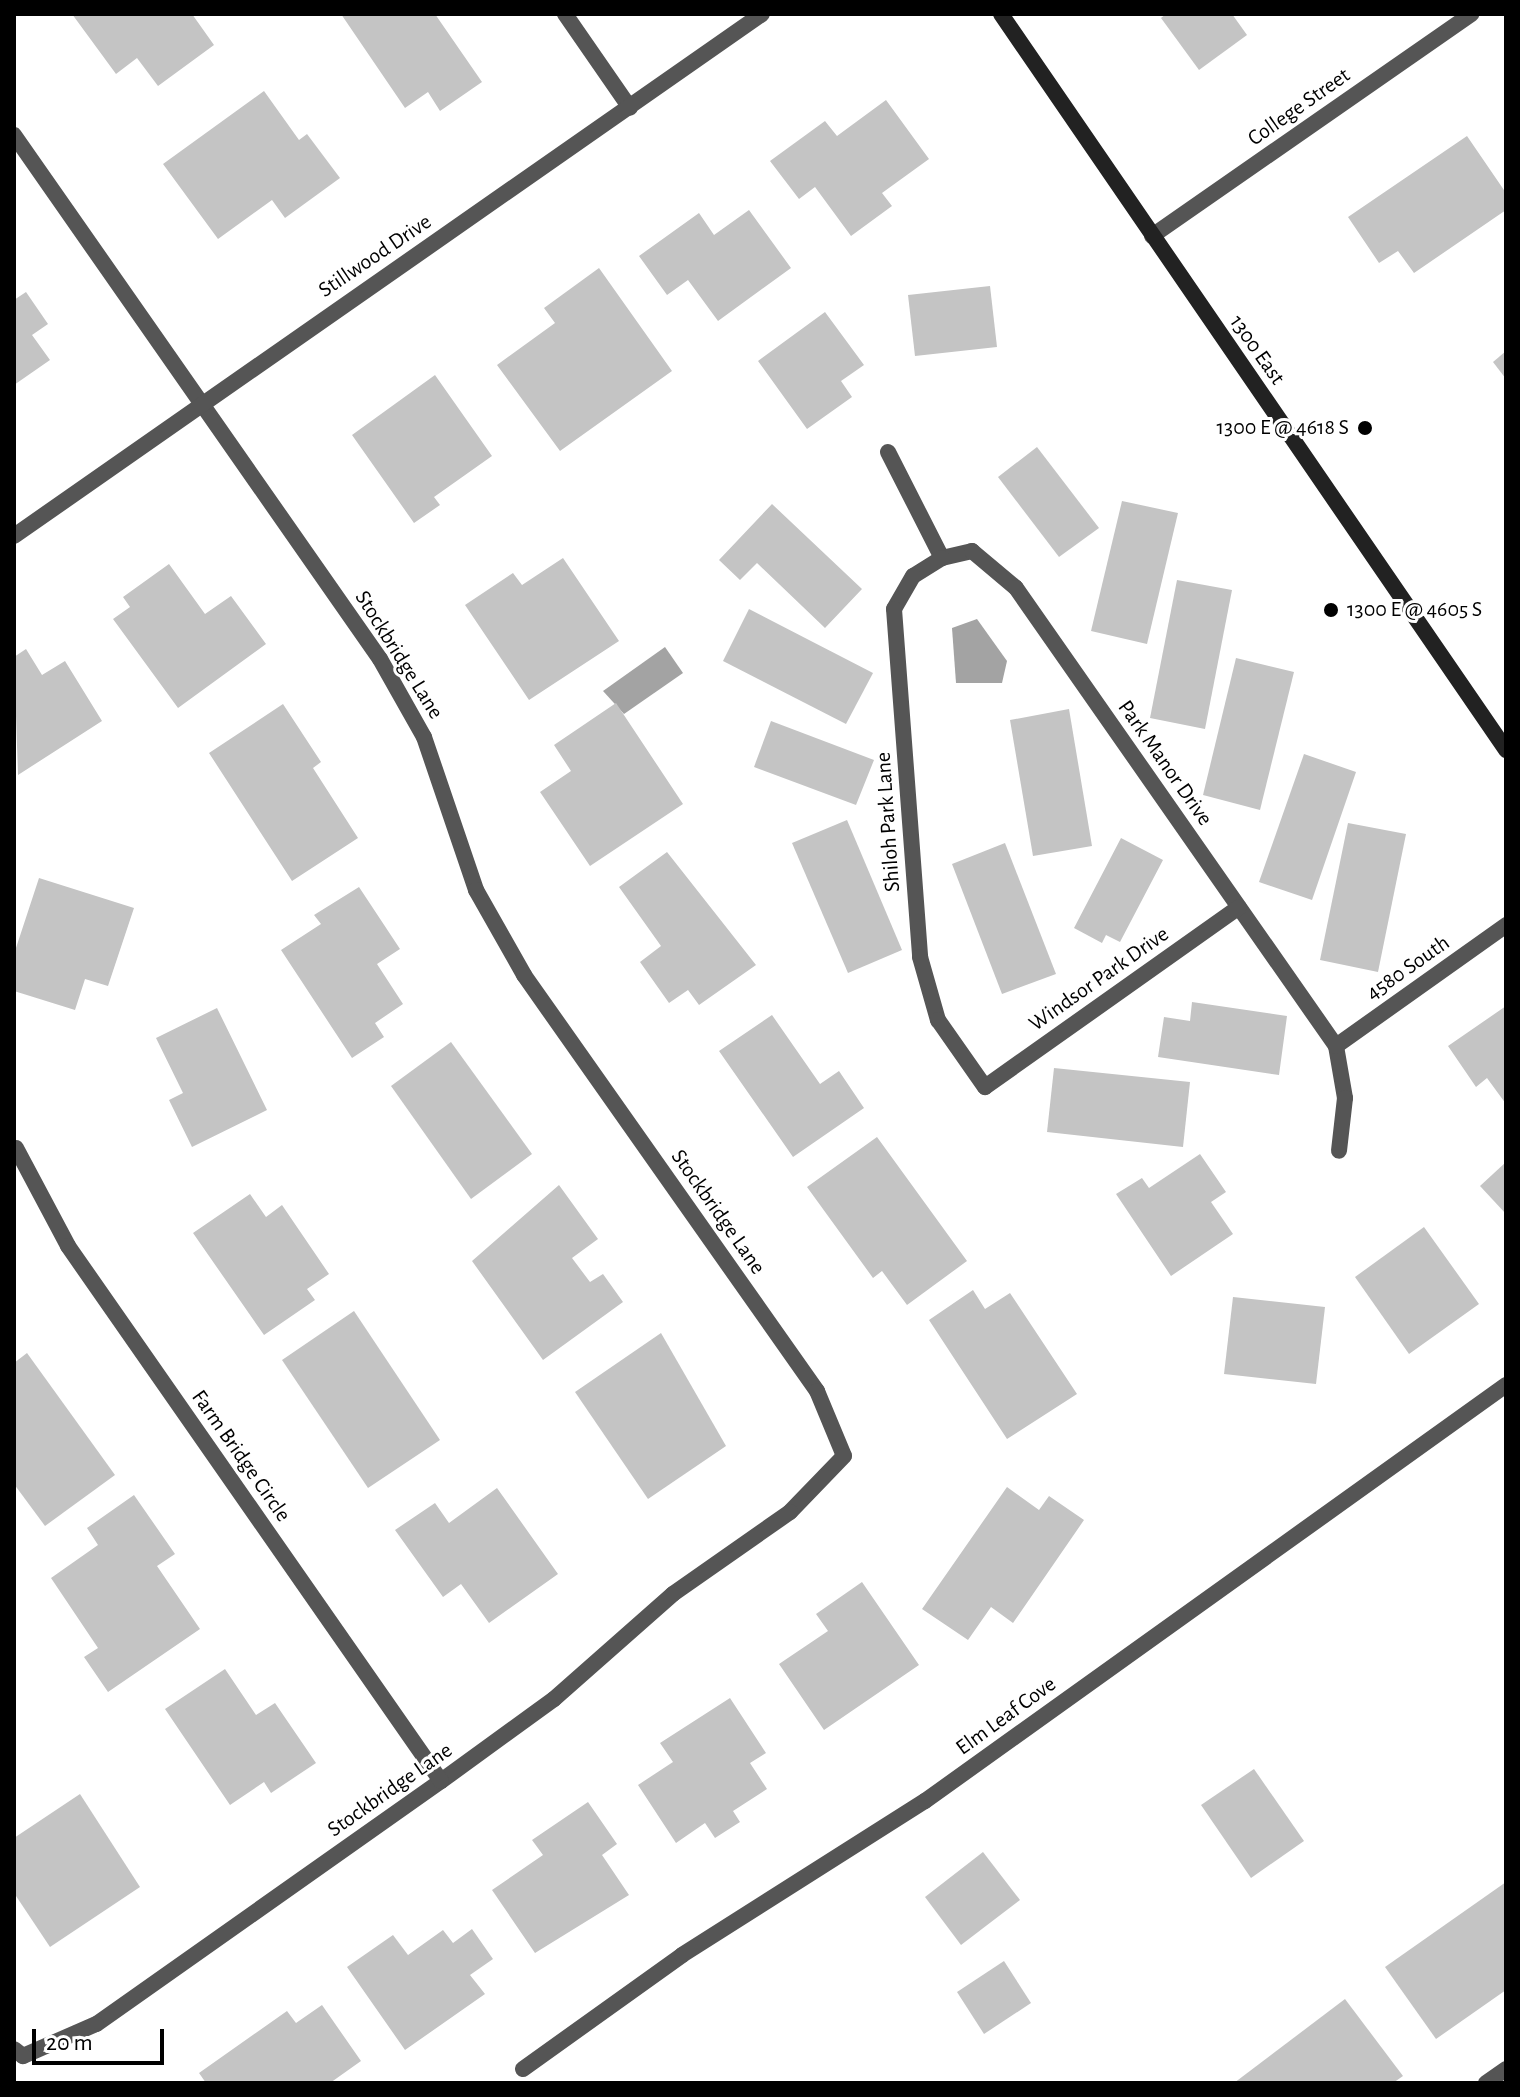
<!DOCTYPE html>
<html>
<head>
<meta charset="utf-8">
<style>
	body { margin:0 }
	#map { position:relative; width:1520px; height:2097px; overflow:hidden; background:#fff; font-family:"Alegreya Sans",sans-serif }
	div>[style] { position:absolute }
	.water>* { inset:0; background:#a3a3a3 }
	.building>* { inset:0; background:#c4c4c4 }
	.minor>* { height:16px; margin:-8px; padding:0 8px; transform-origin:8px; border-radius:8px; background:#555 }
	.secondary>* { height:16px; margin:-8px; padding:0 8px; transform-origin:8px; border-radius:8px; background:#222 }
	.dots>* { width:22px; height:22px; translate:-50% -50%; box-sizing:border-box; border:4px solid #fff; border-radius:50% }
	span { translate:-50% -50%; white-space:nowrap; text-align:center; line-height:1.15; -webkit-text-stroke:6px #fff; paint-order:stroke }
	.street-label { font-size:22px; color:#000 }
	.poi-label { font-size:22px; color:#000 }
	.right { translate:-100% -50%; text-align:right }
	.left { translate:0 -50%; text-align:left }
	.frame { position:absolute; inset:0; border:16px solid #000; pointer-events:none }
	.scale { position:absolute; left:32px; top:2029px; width:132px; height:36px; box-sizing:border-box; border:4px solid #000; border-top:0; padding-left:10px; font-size:24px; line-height:28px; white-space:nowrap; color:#000; -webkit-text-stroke:6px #fff; paint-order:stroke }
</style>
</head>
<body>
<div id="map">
	<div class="water">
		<div style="clip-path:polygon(977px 619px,1007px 661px,1002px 683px,956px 683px,952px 628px)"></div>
		<div style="clip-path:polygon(665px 647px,683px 673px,624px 714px,603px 691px)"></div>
	</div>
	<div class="building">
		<div style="clip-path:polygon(72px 14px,192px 14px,214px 45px,158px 86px,137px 58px,116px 74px)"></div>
		<div style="clip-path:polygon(341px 14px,435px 14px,482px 82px,440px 111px,428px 92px,405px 108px)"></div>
		<div style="clip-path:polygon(1166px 14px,1232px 14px,1247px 35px,1199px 70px,1161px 18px)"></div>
		<div style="clip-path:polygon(264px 91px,299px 140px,307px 134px,340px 178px,285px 218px,272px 200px,218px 239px,163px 164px)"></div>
		<div style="clip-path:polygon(886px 100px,929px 159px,882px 193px,892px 206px,851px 236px,815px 187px,799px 199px,770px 161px,825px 121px,837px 136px)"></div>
		<div style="clip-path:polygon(1467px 136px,1506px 193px,1506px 210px,1414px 273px,1398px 251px,1379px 263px,1348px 217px)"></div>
		<div style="clip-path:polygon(749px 210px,791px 268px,718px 321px,688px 280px,667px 295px,639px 256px,699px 213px,714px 235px)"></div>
		<div style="clip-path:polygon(599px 268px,672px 371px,560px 451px,497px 365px,555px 323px,544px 308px)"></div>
		<div style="clip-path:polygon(990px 286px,997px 347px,915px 356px,908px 295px)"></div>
		<div style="clip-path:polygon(26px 292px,48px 324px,32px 335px,50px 360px,14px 385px,14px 300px)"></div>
		<div style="clip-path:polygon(825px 312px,864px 365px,841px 381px,852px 397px,807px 429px,758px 361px)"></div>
		<div style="clip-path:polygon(1506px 351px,1506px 379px,1493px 362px)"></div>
		<div style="clip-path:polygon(435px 375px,492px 456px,434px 497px,440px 505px,414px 523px,352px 435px)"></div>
		<div style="clip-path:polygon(1037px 447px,1099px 528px,1059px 557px,998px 477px)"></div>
		<div style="clip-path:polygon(1122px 501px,1178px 513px,1147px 644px,1091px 631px)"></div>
		<div style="clip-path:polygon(772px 504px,862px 589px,825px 628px,757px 563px,740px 580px,719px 560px)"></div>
		<div style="clip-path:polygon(563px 558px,619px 641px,529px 700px,465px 605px,513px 573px,522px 585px)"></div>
		<div style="clip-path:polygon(169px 564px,205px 614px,231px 596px,266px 644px,178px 708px,113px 619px,130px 607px,123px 597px)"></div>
		<div style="clip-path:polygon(1177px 580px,1232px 590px,1205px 729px,1150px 718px)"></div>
		<div style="clip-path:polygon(749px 609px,873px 673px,846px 724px,723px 661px)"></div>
		<div style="clip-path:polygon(26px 649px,42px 675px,65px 661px,102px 721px,18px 775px,14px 657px)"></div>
		<div style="clip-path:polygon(1236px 658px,1294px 672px,1260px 810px,1203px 795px)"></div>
		<div style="clip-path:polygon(616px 703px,683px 804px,590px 866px,540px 792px,571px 771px,554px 745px)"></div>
		<div style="clip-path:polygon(283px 704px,321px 762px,313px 768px,358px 838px,292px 881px,209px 753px)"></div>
		<div style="clip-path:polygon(1069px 709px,1092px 846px,1033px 856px,1010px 720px)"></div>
		<div style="clip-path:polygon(771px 721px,874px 760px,856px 805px,754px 767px)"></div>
		<div style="clip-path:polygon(1304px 754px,1356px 772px,1312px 900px,1259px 882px)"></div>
		<div style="clip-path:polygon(847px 820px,902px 950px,848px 973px,792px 843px)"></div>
		<div style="clip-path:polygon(1348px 823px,1406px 834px,1378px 972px,1320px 960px)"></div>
		<div style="clip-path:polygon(1121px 838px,1163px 860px,1120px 942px,1106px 935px,1102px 943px,1074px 928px)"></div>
		<div style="clip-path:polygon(1005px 843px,1056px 974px,1002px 994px,952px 864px)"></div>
		<div style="clip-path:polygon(667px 852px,756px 965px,699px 1005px,688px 990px,669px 1003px,640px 962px,661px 946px,619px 887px)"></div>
		<div style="clip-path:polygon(39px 878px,134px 908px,108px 986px,85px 979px,75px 1010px,14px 991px,14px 954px)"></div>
		<div style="clip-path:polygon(359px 887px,400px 949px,377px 964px,403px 1004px,375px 1023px,384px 1037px,352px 1058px,281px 950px,321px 924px,314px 915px)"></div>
		<div style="clip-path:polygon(1192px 1002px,1287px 1016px,1279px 1075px,1158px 1057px,1164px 1017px,1190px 1021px)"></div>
		<div style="clip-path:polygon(1506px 1006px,1506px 1104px,1487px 1078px,1476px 1087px,1448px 1046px)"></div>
		<div style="clip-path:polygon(217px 1008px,267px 1110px,192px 1147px,169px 1100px,183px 1093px,156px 1038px)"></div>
		<div style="clip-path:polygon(772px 1015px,820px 1084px,839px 1071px,864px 1108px,793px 1157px,719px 1051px)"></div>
		<div style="clip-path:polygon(451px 1042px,532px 1154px,471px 1199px,391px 1086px)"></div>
		<div style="clip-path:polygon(1054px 1068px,1190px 1082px,1183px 1147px,1047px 1132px)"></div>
		<div style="clip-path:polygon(877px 1137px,967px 1261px,907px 1305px,882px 1271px,873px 1278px,807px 1187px)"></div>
		<div style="clip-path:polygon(1200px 1154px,1226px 1192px,1211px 1202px,1233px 1234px,1171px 1276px,1116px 1194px,1142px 1178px,1149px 1188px)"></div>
		<div style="clip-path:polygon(1506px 1162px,1506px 1214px,1480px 1186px)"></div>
		<div style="clip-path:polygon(559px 1185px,598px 1239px,572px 1258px,590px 1282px,603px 1274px,623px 1302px,543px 1360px,472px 1261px)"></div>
		<div style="clip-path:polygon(250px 1194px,266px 1217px,282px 1205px,329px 1274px,307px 1289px,315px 1300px,264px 1335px,193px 1233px)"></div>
		<div style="clip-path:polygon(1424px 1227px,1479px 1304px,1409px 1354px,1355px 1277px)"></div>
		<div style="clip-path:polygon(973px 1290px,985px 1309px,1010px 1293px,1077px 1394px,1007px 1439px,929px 1320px)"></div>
		<div style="clip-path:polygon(1233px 1297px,1325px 1307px,1316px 1384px,1224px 1374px)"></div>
		<div style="clip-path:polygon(354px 1311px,440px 1440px,368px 1488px,282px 1360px)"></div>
		<div style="clip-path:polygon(661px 1333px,726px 1446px,648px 1499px,575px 1392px)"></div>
		<div style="clip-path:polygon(27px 1353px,115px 1475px,45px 1526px,14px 1484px,14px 1363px)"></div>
		<div style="clip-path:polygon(1007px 1487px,1039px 1510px,1049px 1496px,1084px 1520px,1013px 1623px,991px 1607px,968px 1640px,922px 1609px)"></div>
		<div style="clip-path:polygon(497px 1488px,558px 1574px,489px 1623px,461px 1584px,443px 1597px,395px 1530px,435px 1503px,449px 1523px)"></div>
		<div style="clip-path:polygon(134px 1495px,175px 1554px,157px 1566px,200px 1629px,108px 1692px,84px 1657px,98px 1648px,51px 1578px,98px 1545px,87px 1528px)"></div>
		<div style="clip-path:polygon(862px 1582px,919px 1665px,824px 1730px,779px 1664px,828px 1631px,816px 1614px)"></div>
		<div style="clip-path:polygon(225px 1669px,256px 1715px,275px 1703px,316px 1763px,271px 1793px,264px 1782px,230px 1805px,165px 1709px)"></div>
		<div style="clip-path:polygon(730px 1698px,766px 1753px,750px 1763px,767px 1789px,733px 1811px,740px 1822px,715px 1838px,705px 1823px,676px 1843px,638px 1785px,673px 1762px,660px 1743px)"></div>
		<div style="clip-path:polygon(1254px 1769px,1304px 1841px,1251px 1878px,1201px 1805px)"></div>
		<div style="clip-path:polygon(80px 1794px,140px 1887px,50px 1947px,14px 1893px,14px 1838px)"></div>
		<div style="clip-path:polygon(588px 1802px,617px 1844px,602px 1855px,629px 1895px,535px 1953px,492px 1890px,543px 1855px,532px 1840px)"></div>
		<div style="clip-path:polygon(983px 1852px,1020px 1900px,961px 1945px,925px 1897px)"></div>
		<div style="clip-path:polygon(1506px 1882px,1506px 1990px,1436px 2039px,1385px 1967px)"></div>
		<div style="clip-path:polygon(472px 1929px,493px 1959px,470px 1975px,485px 1994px,405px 2050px,347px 1967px,393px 1935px,408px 1955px,443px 1930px,453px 1943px)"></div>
		<div style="clip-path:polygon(1004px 1961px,1031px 2003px,984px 2034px,957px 1992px)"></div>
		<div style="clip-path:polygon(1345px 1999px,1403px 2076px,1393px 2083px,1234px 2083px)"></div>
		<div style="clip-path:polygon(322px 2005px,361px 2061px,330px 2083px,206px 2083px,199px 2073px,287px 2011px,296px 2023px)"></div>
	</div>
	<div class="minor">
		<div style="left:565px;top:14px;width:114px;rotate:55.3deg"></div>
		<div style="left:14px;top:135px;width:639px;rotate:55.07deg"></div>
		<div style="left:380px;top:659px;width:90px;rotate:60.6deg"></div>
		<div style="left:424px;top:737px;width:162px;rotate:71.2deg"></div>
		<div style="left:476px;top:890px;width:98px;rotate:60.5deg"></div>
		<div style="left:524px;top:975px;width:509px;rotate:54.84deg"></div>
		<div style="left:817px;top:1391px;width:70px;rotate:67.4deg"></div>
		<div style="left:844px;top:1456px;width:78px;rotate:134deg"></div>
		<div style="left:790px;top:1512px;width:143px;rotate:145deg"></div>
		<div style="left:673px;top:1594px;width:159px;rotate:138.6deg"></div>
		<div style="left:554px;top:1699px;width:140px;rotate:144deg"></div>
		<div style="left:441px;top:1781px;width:422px;rotate:144.8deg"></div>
		<div style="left:96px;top:2024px;width:80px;rotate:156.3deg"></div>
		<div style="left:23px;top:2056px;width:11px;rotate:-142deg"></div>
		<div style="left:1152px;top:236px;width:389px;rotate:-34.8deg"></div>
		<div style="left:888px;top:452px;width:119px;rotate:63deg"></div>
		<div style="left:942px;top:558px;width:31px;rotate:-13deg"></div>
		<div style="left:972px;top:551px;width:57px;rotate:40.1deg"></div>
		<div style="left:1016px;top:588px;width:559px;rotate:55.06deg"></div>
		<div style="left:1336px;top:1046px;width:53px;rotate:80.2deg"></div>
		<div style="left:1345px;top:1098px;width:53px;rotate:96.5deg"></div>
		<div style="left:14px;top:536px;width:912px;rotate:-34.91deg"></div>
		<div style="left:942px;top:558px;width:34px;rotate:148deg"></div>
		<div style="left:913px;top:576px;width:38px;rotate:120deg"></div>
		<div style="left:894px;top:609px;width:349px;rotate:85.7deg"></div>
		<div style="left:920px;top:957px;width:66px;rotate:74.1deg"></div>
		<div style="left:938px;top:1020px;width:82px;rotate:55deg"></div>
		<div style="left:985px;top:1087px;width:311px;rotate:-35.3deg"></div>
		<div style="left:1336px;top:1046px;width:209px;rotate:-35.4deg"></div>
		<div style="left:16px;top:1148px;width:111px;rotate:62deg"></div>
		<div style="left:68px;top:1246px;width:652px;rotate:55.12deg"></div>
		<div style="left:523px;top:2069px;width:196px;rotate:-35.6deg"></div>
		<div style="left:682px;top:1955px;width:288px;rotate:-32.4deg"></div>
		<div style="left:925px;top:1801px;width:715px;rotate:-35.6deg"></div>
		<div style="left:1486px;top:2083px;width:24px;rotate:-35deg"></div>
	</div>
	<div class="secondary">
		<div style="left:1001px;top:14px;width:893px;rotate:55.54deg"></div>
	</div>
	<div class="dots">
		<div style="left:1365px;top:428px;background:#000"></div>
		<div style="left:1331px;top:610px;background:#000"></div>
	</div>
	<div class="street-label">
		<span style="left:1299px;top:107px;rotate:-35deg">College Street</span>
		<span style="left:375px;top:256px;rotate:-34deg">Stillwood Drive</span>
		<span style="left:1257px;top:350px;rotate:55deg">1300 East</span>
		<span style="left:399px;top:655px;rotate:58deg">Stockbridge Lane</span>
		<span style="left:1165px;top:763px;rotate:55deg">Park Manor Drive</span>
		<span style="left:888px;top:822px;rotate:-94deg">Shiloh Park Lane</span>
		<span style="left:1408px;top:968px;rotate:-35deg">4580 South</span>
		<span style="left:1099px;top:979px;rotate:-35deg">Windsor Park Drive</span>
		<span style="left:718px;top:1212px;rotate:55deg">Stockbridge Lane</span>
		<span style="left:241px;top:1456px;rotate:55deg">Farm Bridge Circle</span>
		<span style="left:1006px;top:1716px;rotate:-36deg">Elm Leaf Cove</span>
		<span style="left:390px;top:1790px;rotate:-35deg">Stockbridge Lane</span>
	</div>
	<div class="poi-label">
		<span class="right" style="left:1349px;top:428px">1300 E @ 4618 S</span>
		<span class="left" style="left:1347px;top:610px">1300 E @ 4605 S</span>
	</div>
	<div class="frame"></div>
	<div class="scale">20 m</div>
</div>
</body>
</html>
